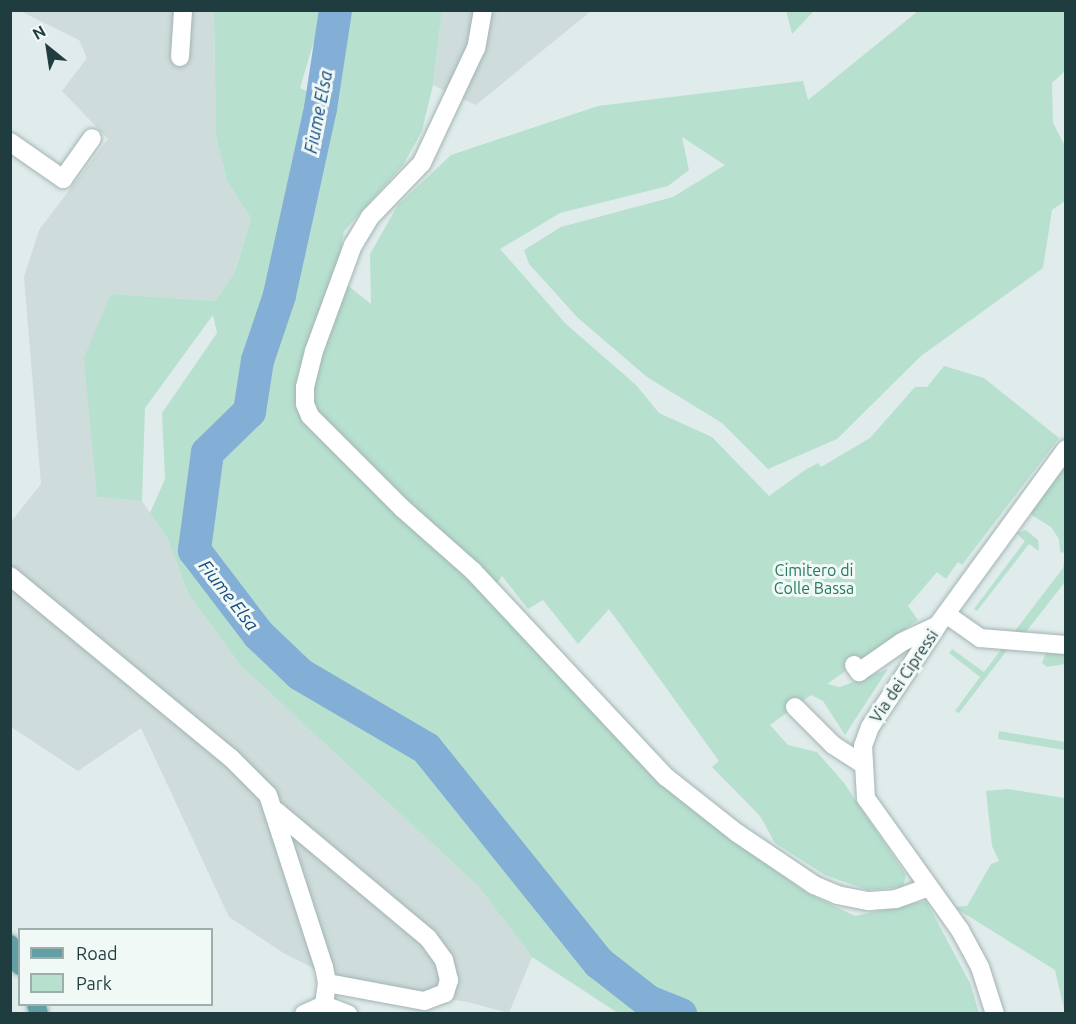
<!DOCTYPE html>
<html>
<head>
<meta charset="utf-8">
<style>
	body { margin:0 }
	#map { position:relative; width:1076px; height:1024px; overflow:hidden; background:#e0eceb; font-family:Ubuntu,sans-serif }
	div>[style] { position:absolute }
	.built>* { inset:0; background:#cedcdb }
	.green>* { inset:0; background:#b7e0cf }
	.river>* { height:33px; margin:-16.5px; padding:0 16.5px; transform-origin:16.5px; border-radius:16.5px; background:#83aed6 }
	.roads { filter:drop-shadow(0 0 2px #a2b4b4) drop-shadow(0 0 2px #a2b4b4) }
	.minor>* { height:18px; margin:-9px; padding:0 9px; transform-origin:9px; border-radius:9px; background:#fff }
	.major>* { height:18px; margin:-9px; padding:0 9px; transform-origin:9px; border-radius:9px; background:#61a1a6 }
	span { translate:-50% -50%; white-space:nowrap; text-align:center; line-height:1.15; -webkit-text-stroke:6px #f1f9f7; paint-order:stroke }
	.park-label { font-size:16px; color:#267961 }
	.street-label { font-size:16px; color:#1f3d3e }
	.water-label { font-size:18px; color:#154a7f; font-style:italic }
	.frame { position:absolute; inset:0; border:12px solid #1f3d3e; pointer-events:none }
	.legend { position:absolute; left:18px; top:928px; width:195px; height:78px; box-sizing:border-box; background:#f1f9f7; border:2px solid #9daead; margin:0; padding:8px 10px; list-style:none; font-size:18px; color:#1f3d3e }
	.legend li { display:flex; align-items:center; gap:12px; height:30px }
	.legend b { width:30px; border:2px solid #9daead }
	.north { position:absolute; left:18px; top:18px; width:60px; height:60px; -webkit-text-stroke:4px #f1f9f7; paint-order:stroke; rotate:330deg; font-size:16px; font-weight:700; line-height:24px; text-align:center; color:#1f3d3e }
	.north::after { content:''; display:block; margin:auto; width:21px; height:27px; background:#1f3d3e; clip-path:polygon(50% 0,100% 100%,50% 72%,0 100%) }
</style>
</head>
<body>
<div id="map">
	<div class="built">
		<div style="clip-path:polygon(20px 11px,214px 11px,216px 136px,227px 181px,251px 218px,235px 272px,215px 301px,111px 294px,97px 497px,142px 501px,167px 537px,188px 593px,241px 666px,478px 886px,532px 957px,509px 1013px,467px 1002px,341px 982px,285px 954px,229px 917px,141px 728px,78px 771px,11px 727px,10px 523px,41px 484px,24px 277px,39px 230px,108px 139px,62px 91px,87px 58px,79px 40px)"></div>
		<div style="clip-path:polygon(442px 11px,591px 11px,476px 105px,433px 85px)"></div>
	</div>
	<div class="green">
		<div style="clip-path:polygon(786px 10px,814px 10px,814px 11px,792px 34px)"></div>
		<div style="clip-path:polygon(214px 11px,323px 11px,300px 88px,325px 101px,342px 11px,442px 11px,433px 85px,422px 131px,403px 165px,344px 231px,336px 276px,371px 304px,370px 254px,398px 205px,451px 155px,598px 106px,803px 81px,808px 100px,918px 11px,1065px 11px,1065px 71px,1052px 83px,1053px 123px,1065px 146px,1065px 201px,1052px 210px,1043px 268px,921px 356px,837px 439px,768px 469px,722px 423px,647px 377px,578px 318px,529px 264px,524px 250px,561px 227px,673px 197px,725px 165px,682px 137px,689px 170px,668px 186px,560px 213px,500px 249px,566px 324px,636px 385px,659px 413px,712px 437px,769px 496px,805px 470px,818px 463px,821px 467px,870px 438px,915px 387px,927px 387px,944px 366px,984px 378px,1059px 438px,962px 565px,958px 562px,946px 579px,937px 572px,908px 606px,918px 620px,827px 684px,840px 687px,888px 669px,845px 735px,823px 701px,811px 695px,770px 725px,788px 745px,817px 752px,844px 783px,906px 875px,903px 887px,868px 890px,825px 875px,775px 843px,760px 816px,712px 767px,719px 761px,609px 609px,578px 644px,543px 600px,528px 609px,502px 576px,486px 599px,720px 831px,807px 893px,855px 916px,926px 901px,970px 983px,979px 1013px,618px 1013px,532px 957px,478px 886px,241px 666px,188px 593px,167px 537px,150px 513px,165px 479px,162px 413px,217px 333px,213px 315px,145px 408px,142px 501px,97px 497px,84px 358px,111px 294px,215px 301px,235px 272px,251px 218px,227px 181px,216px 136px)"></div>
		<div style="clip-path:polygon(1065px 460px,1065px 553px,1060px 552px,1059px 539px,1051px 527px,1030px 514px)"></div>
		<div style="clip-path:polygon(1026px 530px,1038px 540px,1039px 551px,1029px 544px,977px 611px,974px 609px,1025px 541px,1016px 533px)"></div>
		<div style="clip-path:polygon(1065px 556px,1065px 582px,1025px 633px,1014px 632px,1063px 568px)"></div>
		<div style="clip-path:polygon(1003px 647px,1008px 649px,959px 713px,955px 711px,980px 677px,949px 653px,952px 649px,984px 672px)"></div>
		<div style="clip-path:polygon(1047px 650px,1065px 650px,1065px 664px,1047px 667px,1042px 663px)"></div>
		<div style="clip-path:polygon(999px 731px,1065px 742px,1065px 750px,998px 739px)"></div>
		<div style="clip-path:polygon(1008px 789px,1065px 798px,1065px 1013px,1055px 970px,954px 907px,967px 906px,991px 864px,999px 861px,992px 846px,986px 791px)"></div>
	</div>
	<div class="river">
		<div style="left:335px;top:10px;width:99px;rotate:98.7deg"></div>
		<div style="left:320px;top:108px;width:191px;rotate:102.4deg"></div>
		<div style="left:279px;top:295px;width:69px;rotate:108.7deg"></div>
		<div style="left:257px;top:360px;width:52px;rotate:98.9deg"></div>
		<div style="left:249px;top:411px;width:59px;rotate:135.7deg"></div>
		<div style="left:207px;top:452px;width:99px;rotate:97.6deg"></div>
		<div style="left:194px;top:550px;width:106px;rotate:52.7deg"></div>
		<div style="left:258px;top:634px;width:58px;rotate:43.6deg"></div>
		<div style="left:300px;top:674px;width:146px;rotate:30.4deg"></div>
		<div style="left:426px;top:748px;width:275px;rotate:51.2deg"></div>
		<div style="left:598px;top:962px;width:63px;rotate:38deg"></div>
		<div style="left:648px;top:1001px;width:35px;rotate:22deg"></div>
	</div>
	<div class="roads">
		<div class="minor">
			<div style="left:483px;top:10px;width:39px;rotate:100deg"></div>
			<div style="left:476px;top:48px;width:127px;rotate:115.2deg"></div>
			<div style="left:422px;top:163px;width:75px;rotate:133.9deg"></div>
			<div style="left:370px;top:217px;width:33px;rotate:121deg"></div>
			<div style="left:353px;top:245px;width:113px;rotate:110.2deg"></div>
			<div style="left:314px;top:351px;width:37px;rotate:104deg"></div>
			<div style="left:305px;top:387px;width:17px;rotate:90deg"></div>
			<div style="left:305px;top:404px;width:13px;rotate:67deg"></div>
			<div style="left:310px;top:416px;width:132px;rotate:45deg"></div>
			<div style="left:403px;top:509px;width:94px;rotate:41.5deg"></div>
			<div style="left:473px;top:571px;width:282px;rotate:46.9deg"></div>
			<div style="left:666px;top:777px;width:90px;rotate:38.3deg"></div>
			<div style="left:737px;top:833px;width:93px;rotate:34deg"></div>
			<div style="left:814px;top:885px;width:25px;rotate:23deg"></div>
			<div style="left:837px;top:895px;width:33px;rotate:11deg"></div>
			<div style="left:869px;top:901px;width:27px;rotate:-4deg"></div>
			<div style="left:896px;top:899px;width:33px;rotate:-20deg"></div>
			<div style="left:180px;top:57px;width:47px;rotate:-86.3deg"></div>
			<div style="left:10px;top:142px;width:65px;rotate:34.9deg"></div>
			<div style="left:63px;top:179px;width:50px;rotate:-54.7deg"></div>
			<div style="left:10px;top:576px;width:286px;rotate:39.5deg"></div>
			<div style="left:231px;top:758px;width:52px;rotate:45deg"></div>
			<div style="left:268px;top:795px;width:181px;rotate:72deg"></div>
			<div style="left:324px;top:967px;width:16px;rotate:79deg"></div>
			<div style="left:327px;top:983px;width:22px;rotate:98deg"></div>
			<div style="left:946px;top:614px;width:42px;rotate:35.2deg"></div>
			<div style="left:980px;top:638px;width:86px;rotate:4.7deg"></div>
			<div style="left:854px;top:665px;width:9px;rotate:54deg"></div>
			<div style="left:859px;top:672px;width:52px;rotate:-34.9deg"></div>
			<div style="left:902px;top:642px;width:38px;rotate:-25deg"></div>
			<div style="left:795px;top:707px;width:54px;rotate:45deg"></div>
			<div style="left:833px;top:745px;width:35px;rotate:33deg"></div>
			<div style="left:276px;top:811px;width:198px;rotate:39.9deg"></div>
			<div style="left:428px;top:938px;width:27px;rotate:54deg"></div>
			<div style="left:444px;top:960px;width:21px;rotate:76deg"></div>
			<div style="left:449px;top:980px;width:14px;rotate:107deg"></div>
			<div style="left:445px;top:993px;width:22px;rotate:159deg"></div>
			<div style="left:424px;top:1001px;width:99px;rotate:-169.5deg"></div>
			<div style="left:324px;top:1005px;width:26px;rotate:21deg"></div>
			<div style="left:304px;top:1014px;width:22px;rotate:-24deg"></div>
			<div style="left:995px;top:1014px;width:49px;rotate:-107.7deg"></div>
			<div style="left:980px;top:967px;width:42px;rotate:-118.4deg"></div>
			<div style="left:960px;top:930px;width:162px;rotate:-125.5deg"></div>
			<div style="left:866px;top:798px;width:52px;rotate:-93.3deg"></div>
			<div style="left:863px;top:746px;width:20px;rotate:-70deg"></div>
			<div style="left:870px;top:727px;width:121px;rotate:-56.4deg"></div>
			<div style="left:937px;top:626px;width:219px;rotate:-53.9deg"></div>
		</div>
		<div class="major">
			<div style="left:10px;top:944px;width:24px;rotate:66deg"></div>
			<div style="left:36px;top:1004px;width:10px;rotate:73deg"></div>
		</div>
	</div>
	<div class="park-label">
		<span style="left:814px;top:579px">Cimitero di<br>Colle Bassa</span>
	</div>
	<div class="street-label">
		<span style="left:904px;top:676px;rotate:-56deg">Via dei Cipressi</span>
	</div>
	<div class="water-label">
		<span style="left:318px;top:112px;rotate:-79deg">Fiume Elsa</span>
		<span style="left:229px;top:595px;rotate:52deg">Fiume Elsa</span>
	</div>
	<div class="frame"></div>
	<ul class="legend">
	<li><b style="height:8px;background:#61a1a6"></b>Road</li>
	<li><b style="height:16px;background:#b7e0cf"></b>Park</li>
	</ul>
	<div class="north">N</div>
</div>
</body>
</html>
